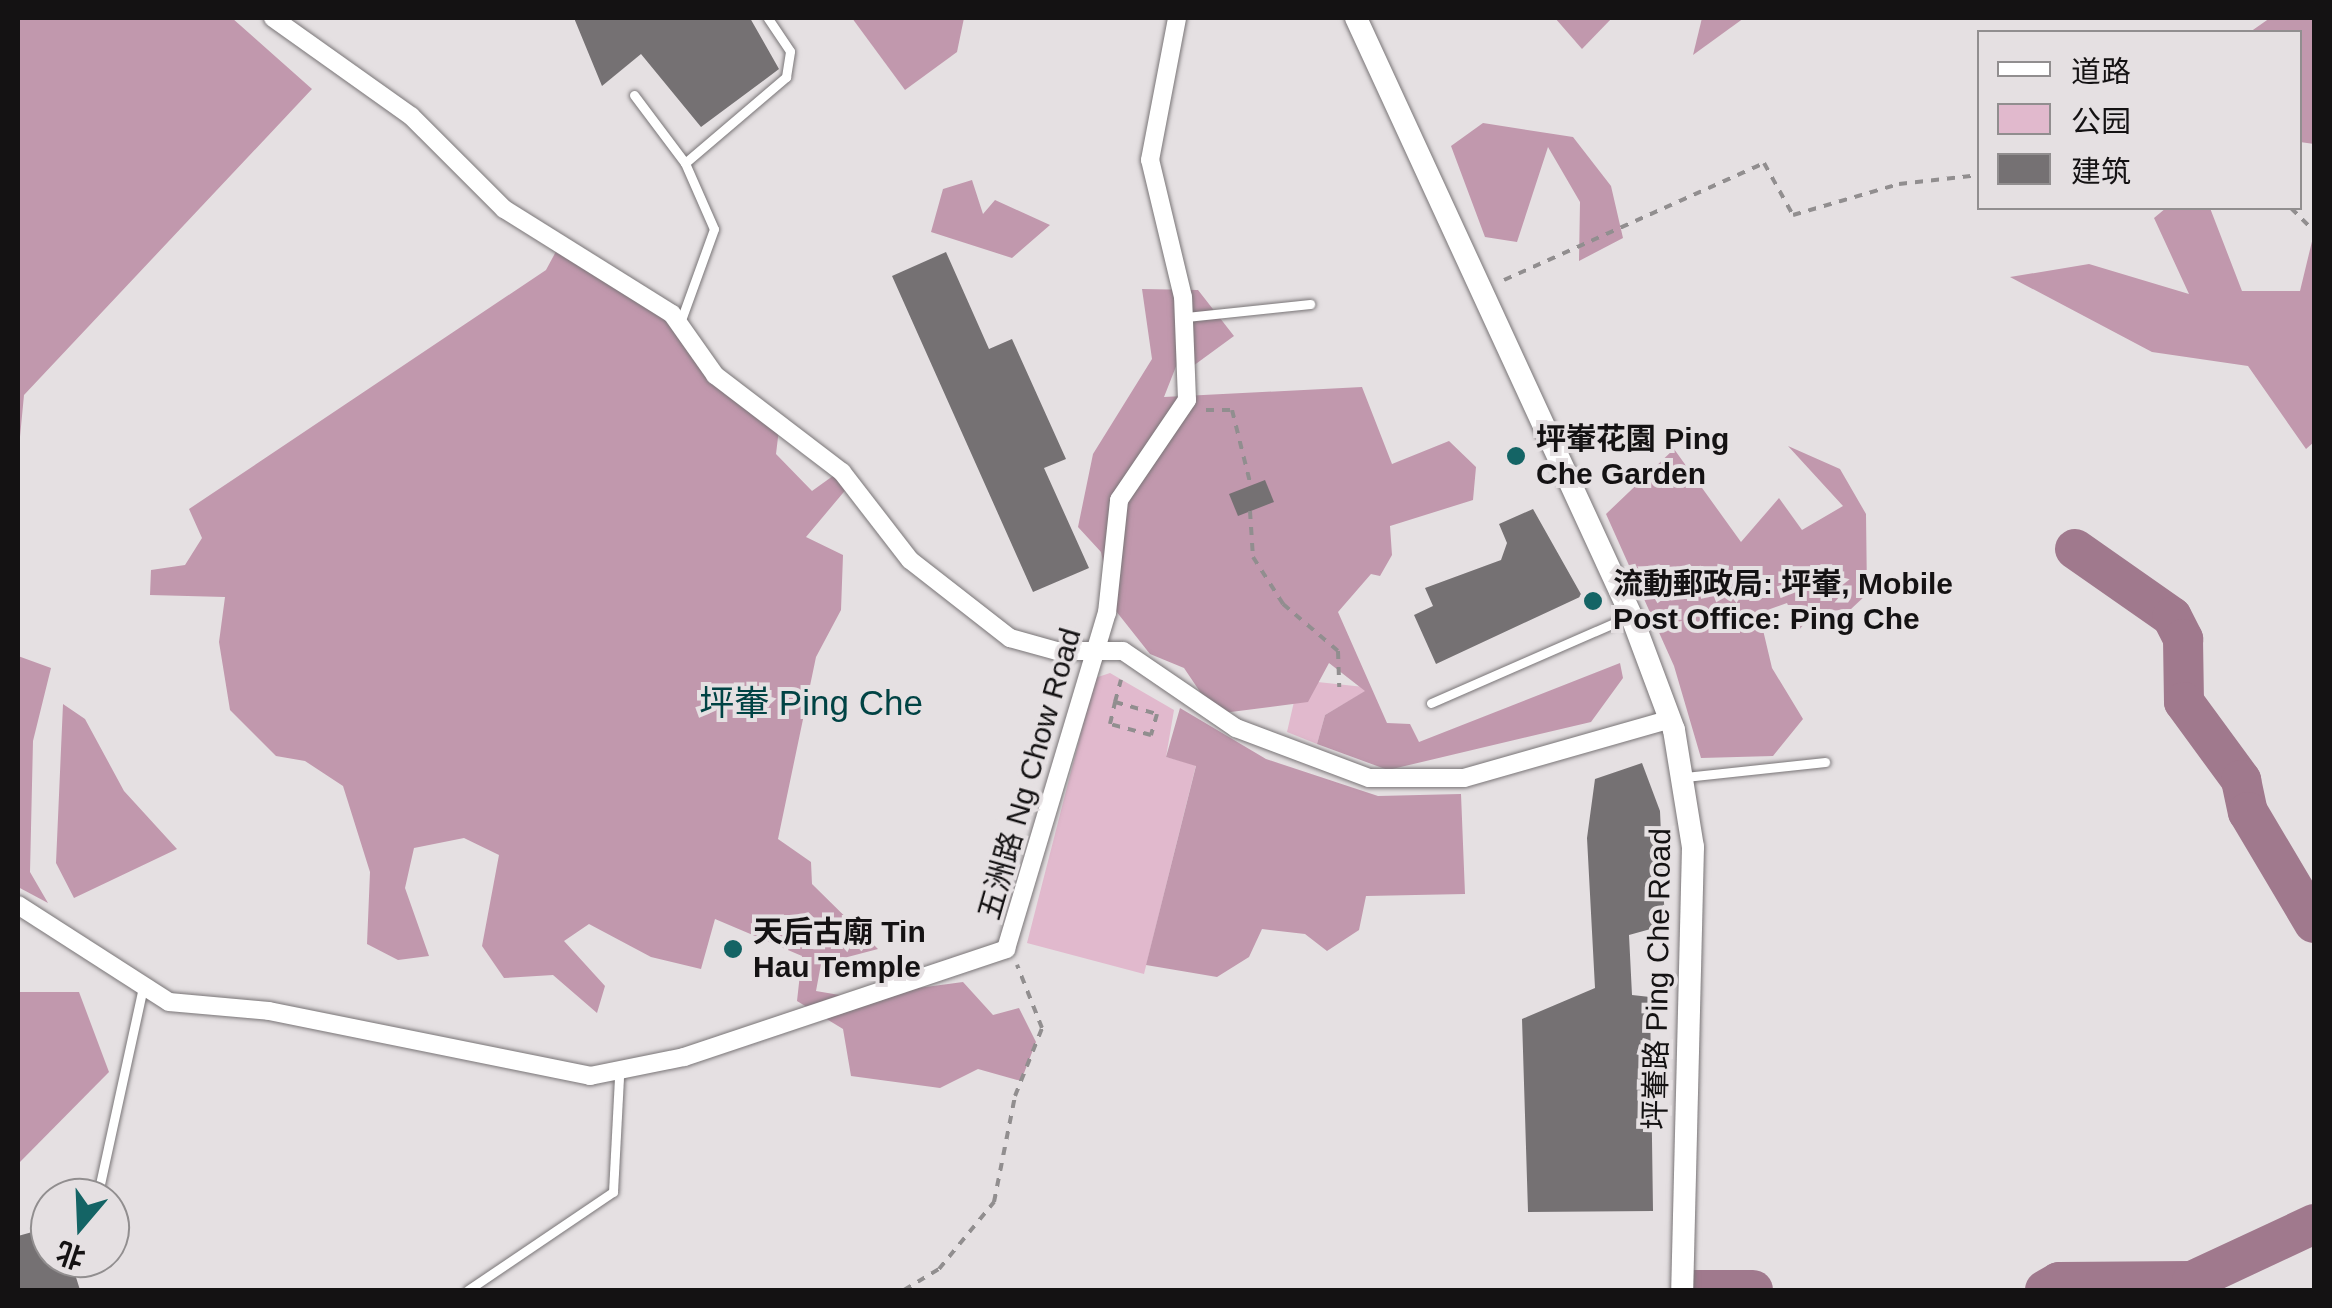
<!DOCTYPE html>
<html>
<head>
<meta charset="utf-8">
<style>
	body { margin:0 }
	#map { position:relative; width:2332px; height:1308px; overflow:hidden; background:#e5e0e2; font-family:Arial,"Noto Sans SC",sans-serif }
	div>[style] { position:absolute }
	.green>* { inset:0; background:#e1b9cd }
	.forest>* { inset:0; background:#c198ad }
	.river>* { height:40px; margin:-20px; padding:0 20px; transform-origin:20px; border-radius:20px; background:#a0798d }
	.building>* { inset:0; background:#757173 }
	.path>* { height:4px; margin-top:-2px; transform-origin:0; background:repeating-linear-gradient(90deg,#918e8f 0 8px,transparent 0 16px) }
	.roads { filter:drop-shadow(0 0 2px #797577) drop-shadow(0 0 2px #797577) }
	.service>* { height:9px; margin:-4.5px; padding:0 4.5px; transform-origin:4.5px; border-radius:4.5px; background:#fff }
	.minor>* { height:18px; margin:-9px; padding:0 9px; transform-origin:9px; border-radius:9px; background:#fff }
	.tertiary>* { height:22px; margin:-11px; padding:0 11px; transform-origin:11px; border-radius:11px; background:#fff }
	.dots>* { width:28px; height:28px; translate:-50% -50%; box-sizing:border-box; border:5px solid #e5e0e2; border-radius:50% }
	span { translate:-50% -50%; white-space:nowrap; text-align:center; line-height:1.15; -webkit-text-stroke:8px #e5e0e2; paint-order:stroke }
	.poi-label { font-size:30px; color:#141213; font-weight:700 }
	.left { translate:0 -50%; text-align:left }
	.street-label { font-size:30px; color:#141213 }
	.quarter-label { font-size:35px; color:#004344 }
	.frame { position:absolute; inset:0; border:20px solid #141213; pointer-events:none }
	.legend { position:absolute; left:1977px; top:30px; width:325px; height:180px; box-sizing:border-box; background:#e5e0e2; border:2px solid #918e8f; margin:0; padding:12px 18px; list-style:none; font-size:30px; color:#141213 }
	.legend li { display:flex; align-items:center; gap:20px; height:50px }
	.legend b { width:50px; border:2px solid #918e8f }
	.north { position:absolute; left:30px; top:1178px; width:100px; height:100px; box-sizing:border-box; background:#e5e0e2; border:2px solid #918e8f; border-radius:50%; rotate:199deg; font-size:28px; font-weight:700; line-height:40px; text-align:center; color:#141213 }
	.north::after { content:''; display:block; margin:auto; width:35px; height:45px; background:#146465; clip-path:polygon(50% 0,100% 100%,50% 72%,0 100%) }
</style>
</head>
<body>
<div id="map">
	<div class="green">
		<div style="clip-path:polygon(1110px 673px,1174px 710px,1166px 757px,1196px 765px,1144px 974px,1027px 943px,1095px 678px)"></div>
		<div style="clip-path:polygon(1299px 680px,1364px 687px,1366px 691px,1325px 715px,1317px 744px,1287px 732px)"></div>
	</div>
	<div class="forest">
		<div style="clip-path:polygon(18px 18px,232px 18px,312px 89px,24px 395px,18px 458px)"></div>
		<div style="clip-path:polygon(852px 18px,964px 18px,957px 52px,905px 90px)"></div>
		<div style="clip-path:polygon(1555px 18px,1612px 18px,1582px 49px)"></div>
		<div style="clip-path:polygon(1702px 18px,1744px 18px,1693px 55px)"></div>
		<div style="clip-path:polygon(2270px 18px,2314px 18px,2314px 144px,2300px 142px,2300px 32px,2250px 32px)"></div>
		<div style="clip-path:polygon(1483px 123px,1573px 137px,1611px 186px,1623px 238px,1579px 261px,1580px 202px,1548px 147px,1517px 242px,1485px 237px,1451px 146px)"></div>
		<div style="clip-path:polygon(972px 180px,983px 214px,995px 200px,1050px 225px,1012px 258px,931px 232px,943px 189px)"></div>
		<div style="clip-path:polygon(2166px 208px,2210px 208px,2242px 291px,2300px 291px,2314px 233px,2314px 442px,2306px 449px,2248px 366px,2152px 352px,2010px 277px,2089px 264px,2189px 294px,2154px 218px)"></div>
		<div style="clip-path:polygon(560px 244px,654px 302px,779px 429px,776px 454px,812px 491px,837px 473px,848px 487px,806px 537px,843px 555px,841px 610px,816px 657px,778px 839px,811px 862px,812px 884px,878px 949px,821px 964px,816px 991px,851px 997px,963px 982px,993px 1015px,1019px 1008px,1036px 1042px,1021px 1081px,978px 1069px,940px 1088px,851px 1076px,843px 1029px,797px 1001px,802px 956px,715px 919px,701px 969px,651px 957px,589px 924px,564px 941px,605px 986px,597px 1013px,553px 975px,504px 978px,482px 946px,499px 855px,464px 838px,414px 848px,405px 888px,429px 956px,398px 960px,367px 944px,370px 872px,343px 786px,305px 761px,276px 756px,230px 710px,219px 642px,225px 597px,150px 595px,151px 570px,185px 565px,202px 538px,189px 509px,546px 270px)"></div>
		<div style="clip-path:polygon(1142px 289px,1198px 290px,1234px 336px,1193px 366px,1177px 364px,1164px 397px,1362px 387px,1392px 464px,1449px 441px,1476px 467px,1473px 500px,1390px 526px,1392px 555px,1380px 576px,1371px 574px,1338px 612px,1387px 723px,1410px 724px,1419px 742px,1620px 663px,1623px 678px,1591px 722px,1388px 770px,1317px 744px,1325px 715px,1365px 691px,1329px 663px,1308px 702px,1215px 714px,1184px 668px,1150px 654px,1112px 606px,1101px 552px,1078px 527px,1093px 454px,1152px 359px)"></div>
		<div style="clip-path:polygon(1788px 446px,1840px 469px,1866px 514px,1867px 594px,1850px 610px,1815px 611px,1799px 630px,1787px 603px,1759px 613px,1772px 668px,1803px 719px,1773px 756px,1701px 758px,1674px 666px,1606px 514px,1674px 449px,1741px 542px,1779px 498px,1802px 530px,1843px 506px)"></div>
		<div style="clip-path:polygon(18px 656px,51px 668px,33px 741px,30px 872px,48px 903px,18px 887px)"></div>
		<div style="clip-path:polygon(63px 704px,85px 719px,124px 791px,177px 849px,74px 898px,56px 863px)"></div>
		<div style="clip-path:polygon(1180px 708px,1266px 759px,1378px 796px,1461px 794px,1465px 894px,1366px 896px,1359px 930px,1327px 951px,1305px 934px,1262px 929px,1249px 957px,1217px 977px,1146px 965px,1196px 766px,1166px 757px)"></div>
		<div style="clip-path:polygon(18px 992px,79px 992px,109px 1072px,18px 1164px)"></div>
	</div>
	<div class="river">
		<div style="left:2075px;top:549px;width:118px;rotate:35deg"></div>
		<div style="left:2172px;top:617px;width:25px;rotate:63deg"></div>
		<div style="left:2183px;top:639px;width:63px;rotate:89.1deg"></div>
		<div style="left:2184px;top:702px;width:97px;rotate:53.8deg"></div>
		<div style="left:2241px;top:780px;width:33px;rotate:78deg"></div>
		<div style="left:2248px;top:812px;width:129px;rotate:59.3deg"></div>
		<div style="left:1691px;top:1290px;width:62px"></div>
		<div style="left:2045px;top:1290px;width:16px;rotate:-30deg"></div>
		<div style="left:2059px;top:1282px;width:133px;rotate:-0.4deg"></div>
		<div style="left:2192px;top:1281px;width:135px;rotate:-25deg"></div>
	</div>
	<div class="building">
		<div style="clip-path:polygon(574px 18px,750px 18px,779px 69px,701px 127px,641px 54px,602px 86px)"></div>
		<div style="clip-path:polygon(946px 252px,989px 349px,1012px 339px,1066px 459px,1044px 468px,1089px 568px,1033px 592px,892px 276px)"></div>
		<div style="clip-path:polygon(1265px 480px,1274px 502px,1238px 516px,1229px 494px)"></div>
		<div style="clip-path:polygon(1533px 509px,1582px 596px,1436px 664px,1414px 615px,1433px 606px,1425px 588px,1501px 560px,1507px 543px,1499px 524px)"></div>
		<div style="clip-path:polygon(1642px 763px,1660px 811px,1665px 925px,1629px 935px,1632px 995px,1650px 997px,1653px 1211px,1528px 1212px,1522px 1019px,1595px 988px,1587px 838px,1595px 779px)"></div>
		<div style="clip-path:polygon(50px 1227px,50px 1258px,70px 1258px,80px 1290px,18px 1290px,18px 1236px)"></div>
	</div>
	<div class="path">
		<div style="left:2291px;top:208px;width:33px;rotate:45deg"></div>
		<div style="left:1504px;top:280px;width:285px;rotate:-24.2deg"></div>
		<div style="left:1764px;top:163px;width:60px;rotate:60.9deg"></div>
		<div style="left:1793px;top:215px;width:110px;rotate:-16.3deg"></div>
		<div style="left:1899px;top:184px;width:81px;rotate:-6.3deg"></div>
		<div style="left:1206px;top:410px;width:26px"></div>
		<div style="left:1232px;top:410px;width:78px;rotate:76deg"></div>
		<div style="left:1250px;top:511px;width:46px;rotate:86.3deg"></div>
		<div style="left:1253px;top:557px;width:56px;rotate:57.4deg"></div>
		<div style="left:1283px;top:604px;width:72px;rotate:40.5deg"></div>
		<div style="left:1338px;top:651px;width:36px;rotate:88deg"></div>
		<div style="left:1115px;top:702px;width:44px;rotate:15.9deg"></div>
		<div style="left:1157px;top:714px;width:22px;rotate:106deg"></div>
		<div style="left:1151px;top:735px;width:42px;rotate:-165deg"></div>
		<div style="left:1110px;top:724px;width:23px;rotate:-77deg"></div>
		<div style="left:1115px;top:702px;width:23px;rotate:-75deg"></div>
		<div style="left:904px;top:1290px;width:41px;rotate:-31deg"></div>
		<div style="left:939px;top:1269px;width:87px;rotate:-50.6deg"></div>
		<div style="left:994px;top:1202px;width:108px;rotate:-78.8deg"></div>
		<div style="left:1015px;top:1096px;width:73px;rotate:-68.3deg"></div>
		<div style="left:1042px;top:1028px;width:68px;rotate:-111.6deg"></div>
	</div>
	<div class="roads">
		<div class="service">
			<div style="left:634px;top:95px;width:85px;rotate:53.1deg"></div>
			<div style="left:685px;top:163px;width:72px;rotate:66.3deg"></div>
			<div style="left:714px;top:229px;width:100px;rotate:109.9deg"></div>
			<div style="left:685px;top:163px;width:133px;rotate:-40.4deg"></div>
			<div style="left:786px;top:77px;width:26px;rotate:-81deg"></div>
			<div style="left:790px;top:51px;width:40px;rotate:-124deg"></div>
			<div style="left:1186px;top:317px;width:125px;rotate:-6deg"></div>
			<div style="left:1431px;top:703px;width:217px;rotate:-23.6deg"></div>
			<div style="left:1685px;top:777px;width:141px;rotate:-6.1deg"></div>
			<div style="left:97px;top:1198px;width:211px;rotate:-77.7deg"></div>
			<div style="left:468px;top:1290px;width:175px;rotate:-34.1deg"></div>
			<div style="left:613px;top:1192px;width:116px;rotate:-87deg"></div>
		</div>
		<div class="minor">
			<div style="left:273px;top:18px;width:169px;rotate:35.4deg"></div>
			<div style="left:411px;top:116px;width:132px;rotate:45deg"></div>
			<div style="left:504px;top:209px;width:198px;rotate:32deg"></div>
			<div style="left:672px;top:314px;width:75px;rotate:54.8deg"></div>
			<div style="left:715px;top:375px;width:160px;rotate:37.4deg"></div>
			<div style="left:842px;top:472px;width:111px;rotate:52.3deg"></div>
			<div style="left:910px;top:560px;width:127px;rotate:38deg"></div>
			<div style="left:1010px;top:638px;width:49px;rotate:15.5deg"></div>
			<div style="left:1057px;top:651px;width:66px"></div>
			<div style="left:1123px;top:651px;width:137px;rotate:34.3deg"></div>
			<div style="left:1236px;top:728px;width:142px;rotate:20.6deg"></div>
			<div style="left:1369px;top:778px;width:95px"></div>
			<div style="left:1464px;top:778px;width:215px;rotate:-15.9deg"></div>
			<div style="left:18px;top:905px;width:179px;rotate:32.7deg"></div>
			<div style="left:169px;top:1002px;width:100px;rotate:5.1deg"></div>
			<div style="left:269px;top:1011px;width:328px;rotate:11.4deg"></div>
			<div style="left:590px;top:1076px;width:96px;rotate:-11.4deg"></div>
			<div style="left:684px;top:1057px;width:340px;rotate:-18.5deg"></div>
			<div style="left:1006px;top:949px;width:351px;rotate:-73.3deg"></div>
			<div style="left:1107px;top:613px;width:114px;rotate:-83.9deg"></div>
			<div style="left:1119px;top:500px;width:121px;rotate:-55.8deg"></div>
			<div style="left:1187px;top:400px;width:103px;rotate:-92.2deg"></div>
			<div style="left:1183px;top:297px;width:141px;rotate:-103.5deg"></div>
			<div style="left:1150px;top:160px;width:145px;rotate:-79.2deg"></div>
		</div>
		<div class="tertiary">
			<div style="left:1356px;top:18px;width:657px;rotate:65.27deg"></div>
			<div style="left:1631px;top:615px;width:123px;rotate:69.5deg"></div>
			<div style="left:1674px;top:730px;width:119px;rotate:80.8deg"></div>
			<div style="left:1693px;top:847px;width:443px;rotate:91.4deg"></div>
		</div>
	</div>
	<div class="dots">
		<div style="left:1516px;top:456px;background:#146465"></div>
		<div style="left:1593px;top:601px;background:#146465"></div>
		<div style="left:733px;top:949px;background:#146465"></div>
	</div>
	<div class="poi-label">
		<span class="left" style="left:1536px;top:456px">坪輋花園 Ping<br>Che Garden</span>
		<span class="left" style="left:1613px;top:601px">流動郵政局: 坪輋, Mobile<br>Post Office: Ping Che</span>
		<span class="left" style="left:753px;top:949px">天后古廟 Tin<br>Hau Temple</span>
	</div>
	<div class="street-label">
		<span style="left:1030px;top:774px;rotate:-74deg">五洲路 Ng Chow Road</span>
		<span style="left:1658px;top:979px;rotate:-89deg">坪輋路 Ping Che Road</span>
	</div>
	<div class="quarter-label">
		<span style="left:811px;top:703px">坪輋 Ping Che</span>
	</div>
	<div class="frame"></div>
	<ul class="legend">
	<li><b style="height:12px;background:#fff"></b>道路</li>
	<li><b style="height:28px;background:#e1b9cd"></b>公园</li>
	<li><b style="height:28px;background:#757173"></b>建筑</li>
	</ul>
	<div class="north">北</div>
</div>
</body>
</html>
